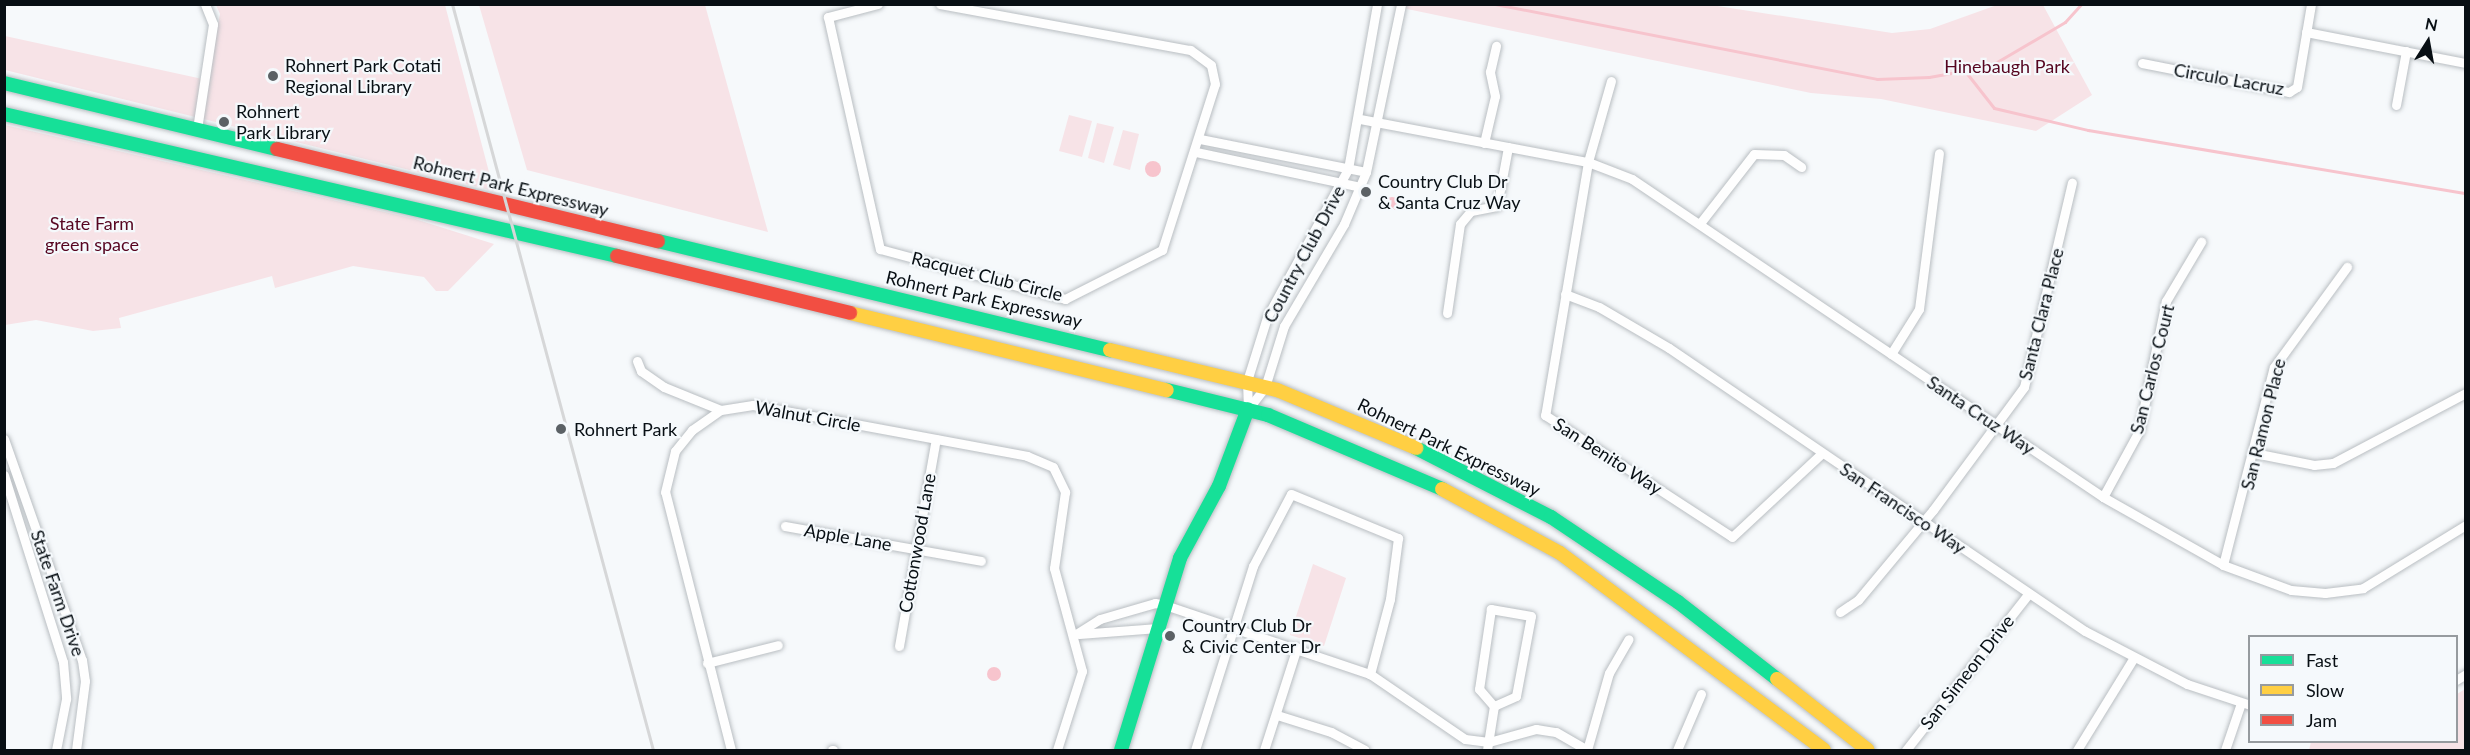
<!DOCTYPE html>
<html>
<head>
<meta charset="utf-8">
<style>
	body { margin:0 }
	#map { position:relative; width:2470px; height:755px; overflow:hidden; background:#f6f9fb; font-family:Lato,sans-serif }
	div>[style] { position:absolute }
	.green>* { inset:0; background:#f7e3e7 }
	.water>* { inset:0; background:#f7c4cd }
	.round { border-radius:50% }
	.stream>* { height:3px; margin:-1.5px; padding:0 1.5px; transform-origin:1.5px; border-radius:1.5px; background:#f7c4cd }
	.roads { filter:drop-shadow(0 0 2px #b9bec2) drop-shadow(0 0 2px #b9bec2) }
	.street>* { height:9px; margin:-4.5px; padding:0 4.5px; transform-origin:4.5px; border-radius:4.5px; background:#fefefe }
	.fast>* { height:14px; margin:-7px; padding:0 7px; transform-origin:7px; border-radius:7px; background:#16e098 }
	.slow>* { height:14px; margin:-7px; padding:0 7px; transform-origin:7px; border-radius:7px; background:#ffcf43 }
	.jam>* { height:14px; margin:-7px; padding:0 7px; transform-origin:7px; border-radius:7px; background:#f24e42 }
	.rail>* { height:3px; margin:-1.5px; padding:0 1.5px; transform-origin:1.5px; border-radius:1.5px; background:#d6d7d8 }
	.dots>* { width:16px; height:16px; translate:-50% -50%; box-sizing:border-box; border:3px solid #f5f9fc; border-radius:50% }
	span { translate:-50% -50%; white-space:nowrap; text-align:center; line-height:1.15; -webkit-text-stroke:4.5px #f5f9fc; paint-order:stroke }
	.poi-label { font-size:18px; color:#080f14 }
	.left { translate:0 -50%; text-align:left }
	.park-label { font-size:18px; color:#560520 }
	.street-label { font-size:18px; color:#080f14 }
	.frame { position:absolute; inset:0; border:6px solid #080f14; pointer-events:none }
	.legend { position:absolute; left:2248px; top:635px; width:210px; height:108px; box-sizing:border-box; background:#f5f9fc; border:2px solid #969b9f; margin:0; padding:8px 10px; list-style:none; font-size:18px; color:#080f14 }
	.legend li { display:flex; align-items:center; gap:12px; height:30px }
	.legend b { width:30px; border:2px solid #969b9f }
	.north { position:absolute; left:2398px; top:12px; width:60px; height:60px; -webkit-text-stroke:4px #f5f9fc; paint-order:stroke; rotate:11deg; font-size:16px; font-weight:700; line-height:24px; text-align:center; color:#080f14 }
	.north::after { content:''; display:block; margin:auto; width:21px; height:27px; background:#080f14; clip-path:polygon(50% 0,100% 100%,50% 72%,0 100%) }
</style>
</head>
<body>
<div id="map">
	<div class="green">
		<div style="clip-path:polygon(216px 5px,445px 5px,494px 191px,5px 70px,5px 36px,207px 80px,220px 14px)"></div>
		<div style="clip-path:polygon(479px 5px,705px 5px,768px 232px,527px 170px)"></div>
		<div style="clip-path:polygon(1388px 5px,1711px 5px,1892px 33px,1930px 29px,1997px 5px,2043px 5px,2092px 95px,2036px 131px,1881px 99px,1811px 93px)"></div>
		<div style="clip-path:polygon(1069px 115px,1092px 121px,1082px 157px,1059px 151px)"></div>
		<div style="clip-path:polygon(1097px 123px,1114px 127px,1104px 163px,1088px 158px)"></div>
		<div style="clip-path:polygon(5px 125px,415px 219px,494px 244px,448px 291px,436px 291px,424px 277px,353px 266px,275px 288px,272px 276px,119px 318px,121px 328px,93px 331px,36px 320px,5px 325px)"></div>
		<div style="clip-path:polygon(1123px 130px,1139px 134px,1130px 170px,1113px 165px)"></div>
		<div style="clip-path:polygon(1313px 564px,1346px 578px,1324px 646px,1290px 635px)"></div>
		<div style="clip-path:polygon(2465px 689px,2465px 750px,2309px 750px,2311px 742px,2456px 742px,2457px 694px)"></div>
	</div>
	<div class="water">
		<div class="round" style="left:1145px;top:161px;width:16px;height:16px"></div>
		<div class="round" style="left:1385px;top:197px;width:14px;height:14px"></div>
		<div class="round" style="left:987px;top:667px;width:14px;height:14px"></div>
	</div>
	<div class="stream">
		<div style="left:1495px;top:4px;width:389px;rotate:11.1deg"></div>
		<div style="left:1877px;top:79px;width:52px;rotate:-2.2deg"></div>
		<div style="left:1929px;top:77px;width:62px;rotate:-10.2deg"></div>
		<div style="left:1990px;top:66px;width:87px;rotate:-30.4deg"></div>
		<div style="left:2065px;top:22px;width:24px;rotate:-48deg"></div>
		<div style="left:1965px;top:71px;width:47px;rotate:51.9deg"></div>
		<div style="left:1994px;top:108px;width:97px;rotate:13.2deg"></div>
		<div style="left:2088px;top:130px;width:383px;rotate:9.5deg"></div>
	</div>
	<div class="roads">
		<div class="street">
			<div style="left:878px;top:4px;width:52px;rotate:165.4deg"></div>
			<div style="left:828px;top:17px;width:238px;rotate:77.4deg"></div>
			<div style="left:880px;top:249px;width:192px;rotate:15.1deg"></div>
			<div style="left:1065px;top:299px;width:109px;rotate:-26.8deg"></div>
			<div style="left:1162px;top:250px;width:174px;rotate:-72.3deg"></div>
			<div style="left:1215px;top:84px;width:19px;rotate:-102deg"></div>
			<div style="left:1211px;top:65px;width:26px;rotate:-144deg"></div>
			<div style="left:1190px;top:50px;width:254px;rotate:-169.6deg"></div>
			<div style="left:2306px;top:32px;width:163px;rotate:11deg"></div>
			<div style="left:2142px;top:63px;width:150px;rotate:11.2deg"></div>
			<div style="left:2289px;top:92px;width:9px;rotate:-32deg"></div>
			<div style="left:2297px;top:87px;width:84px;rotate:-80.4deg"></div>
			<div style="left:1611px;top:81px;width:84px;rotate:105.9deg"></div>
			<div style="left:1588px;top:162px;width:257px;rotate:99.6deg"></div>
			<div style="left:1545px;top:415px;width:223px;rotate:33.1deg"></div>
			<div style="left:1732px;top:537px;width:123px;rotate:-43deg"></div>
			<div style="left:2396px;top:105px;width:55px;rotate:-79.5deg"></div>
			<div style="left:1360px;top:119px;width:232px;rotate:10.7deg"></div>
			<div style="left:1588px;top:162px;width:47px;rotate:21.1deg"></div>
			<div style="left:1632px;top:179px;width:568px;rotate:34.03deg"></div>
			<div style="left:2103px;top:497px;width:138px;rotate:29.5deg"></div>
			<div style="left:2223px;top:565px;width:72px;rotate:20.2deg"></div>
			<div style="left:2291px;top:590px;width:34px;rotate:5deg"></div>
			<div style="left:2325px;top:593px;width:38px;rotate:-7deg"></div>
			<div style="left:2363px;top:588px;width:121px;rotate:-31.5deg"></div>
			<div style="left:197px;top:129px;width:106px;rotate:-81.3deg"></div>
			<div style="left:213px;top:24px;width:22px;rotate:-112deg"></div>
			<div style="left:1200px;top:139px;width:169px;rotate:11.2deg"></div>
			<div style="left:1484px;top:143px;width:48px;rotate:-76.8deg"></div>
			<div style="left:1495px;top:96px;width:25px;rotate:-102deg"></div>
			<div style="left:1490px;top:72px;width:27px;rotate:-77deg"></div>
			<div style="left:1196px;top:152px;width:168px;rotate:12deg"></div>
			<div style="left:1701px;top:222px;width:86px;rotate:-52.1deg"></div>
			<div style="left:1754px;top:154px;width:30px;rotate:2deg"></div>
			<div style="left:1784px;top:155px;width:21px;rotate:35deg"></div>
			<div style="left:1565px;top:294px;width:36px;rotate:21deg"></div>
			<div style="left:1599px;top:307px;width:81px;rotate:30.4deg"></div>
			<div style="left:1669px;top:348px;width:503px;rotate:34.23deg"></div>
			<div style="left:2085px;top:631px;width:115px;rotate:27.5deg"></div>
			<div style="left:2187px;top:684px;width:66px;rotate:18.4deg"></div>
			<div style="left:1447px;top:313px;width:90px;rotate:-81.7deg"></div>
			<div style="left:1460px;top:224px;width:17px;rotate:-50deg"></div>
			<div style="left:1471px;top:211px;width:26px;rotate:-11deg"></div>
			<div style="left:1497px;top:206px;width:60px;rotate:-79.4deg"></div>
			<div style="left:1891px;top:354px;width:53px;rotate:-58.1deg"></div>
			<div style="left:1919px;top:309px;width:157px;rotate:-82.7deg"></div>
			<div style="left:637px;top:361px;width:11px;rotate:68deg"></div>
			<div style="left:641px;top:371px;width:28px;rotate:35deg"></div>
			<div style="left:664px;top:387px;width:61px;rotate:22deg"></div>
			<div style="left:1248px;top:409px;width:28px;rotate:-52deg"></div>
			<div style="left:1265px;top:387px;width:64px;rotate:-72.7deg"></div>
			<div style="left:1284px;top:326px;width:118px;rotate:-59.5deg"></div>
			<div style="left:1344px;top:224px;width:56px;rotate:-67.1deg"></div>
			<div style="left:1366px;top:172px;width:172px;rotate:-78.2deg"></div>
			<div style="left:1248px;top:409px;width:28px;rotate:-92deg"></div>
			<div style="left:1247px;top:381px;width:67px;rotate:-72.6deg"></div>
			<div style="left:1267px;top:317px;width:169px;rotate:-61.3deg"></div>
			<div style="left:1348px;top:169px;width:168px;rotate:-80deg"></div>
			<div style="left:4px;top:439px;width:234px;rotate:70.6deg"></div>
			<div style="left:82px;top:660px;width:21px;rotate:82deg"></div>
			<div style="left:85px;top:681px;width:70px;rotate:97.4deg"></div>
			<div style="left:2254px;top:453px;width:61px;rotate:11.3deg"></div>
			<div style="left:2314px;top:465px;width:19px;rotate:-6deg"></div>
			<div style="left:2333px;top:463px;width:150px;rotate:-27.8deg"></div>
			<div style="left:4px;top:475px;width:196px;rotate:72.5deg"></div>
			<div style="left:63px;top:662px;width:37px;rotate:85deg"></div>
			<div style="left:66px;top:699px;width:52px;rotate:101.1deg"></div>
			<div style="left:2103px;top:497px;width:75px;rotate:-61.4deg"></div>
			<div style="left:2139px;top:431px;width:133px;rotate:-78.3deg"></div>
			<div style="left:2166px;top:301px;width:69px;rotate:-59.3deg"></div>
			<div style="left:785px;top:526px;width:199px;rotate:10.1deg"></div>
			<div style="left:2223px;top:565px;width:204px;rotate:-75.6deg"></div>
			<div style="left:2274px;top:367px;width:124px;rotate:-53.9deg"></div>
			<div style="left:1840px;top:612px;width:22px;rotate:-34deg"></div>
			<div style="left:1858px;top:600px;width:117px;rotate:-50.2deg"></div>
			<div style="left:1933px;top:510px;width:153px;rotate:-53.5deg"></div>
			<div style="left:2024px;top:387px;width:210px;rotate:-76.8deg"></div>
			<div style="left:1076px;top:634px;width:28px;rotate:-32deg"></div>
			<div style="left:1100px;top:619px;width:57px;rotate:-16.2deg"></div>
			<div style="left:1155px;top:603px;width:10px;rotate:11deg"></div>
			<div style="left:1165px;top:605px;width:216px;rotate:18.6deg"></div>
			<div style="left:1370px;top:674px;width:115px;rotate:34.4deg"></div>
			<div style="left:1465px;top:739px;width:24px;rotate:7deg"></div>
			<div style="left:1489px;top:742px;width:49px;rotate:-15.5deg"></div>
			<div style="left:1536px;top:729px;width:20px;rotate:9deg"></div>
			<div style="left:1556px;top:732px;width:36px;rotate:30deg"></div>
			<div style="left:1079px;top:634px;width:79px;rotate:-4.3deg"></div>
			<div style="left:899px;top:646px;width:210px;rotate:-79.9deg"></div>
			<div style="left:707px;top:663px;width:73px;rotate:-14.2deg"></div>
			<div style="left:2456px;top:680px;width:12px;rotate:-31deg"></div>
			<div style="left:1277px;top:715px;width:57px;rotate:17.5deg"></div>
			<div style="left:1331px;top:732px;width:38px;rotate:28deg"></div>
			<div style="left:731px;top:750px;width:266px;rotate:-104.3deg"></div>
			<div style="left:665px;top:492px;width:42px;rotate:-76.3deg"></div>
			<div style="left:675px;top:451px;width:27px;rotate:-51deg"></div>
			<div style="left:692px;top:430px;width:35px;rotate:-35deg"></div>
			<div style="left:721px;top:410px;width:32px;rotate:-9deg"></div>
			<div style="left:753px;top:405px;width:279px;rotate:10.5deg"></div>
			<div style="left:1027px;top:456px;width:28px;rotate:23deg"></div>
			<div style="left:1053px;top:467px;width:28px;rotate:64deg"></div>
			<div style="left:1065px;top:492px;width:77px;rotate:98.2deg"></div>
			<div style="left:1054px;top:568px;width:107px;rotate:74.8deg"></div>
			<div style="left:1082px;top:671px;width:83px;rotate:107.6deg"></div>
			<div style="left:832px;top:750px;width:1px"></div>
			<div style="left:1195px;top:750px;width:193px;rotate:-72.5deg"></div>
			<div style="left:1253px;top:566px;width:81px;rotate:-62.2deg"></div>
			<div style="left:1291px;top:494px;width:116px;rotate:22.4deg"></div>
			<div style="left:1398px;top:538px;width:62px;rotate:97.5deg"></div>
			<div style="left:1390px;top:599px;width:78px;rotate:104.9deg"></div>
			<div style="left:1264px;top:750px;width:108px;rotate:-72.2deg"></div>
			<div style="left:1487px;top:750px;width:45px;rotate:-81deg"></div>
			<div style="left:1494px;top:706px;width:24px;rotate:-24deg"></div>
			<div style="left:1516px;top:696px;width:81px;rotate:-79.4deg"></div>
			<div style="left:1531px;top:616px;width:41px;rotate:-170.1deg"></div>
			<div style="left:1491px;top:609px;width:81px;rotate:98.5deg"></div>
			<div style="left:1479px;top:689px;width:23px;rotate:49deg"></div>
			<div style="left:1587px;top:750px;width:80px;rotate:-74.1deg"></div>
			<div style="left:1609px;top:673px;width:39px;rotate:-60deg"></div>
			<div style="left:1677px;top:750px;width:61px;rotate:-66.8deg"></div>
			<div style="left:1906px;top:750px;width:199px;rotate:-51.9deg"></div>
			<div style="left:2077px;top:750px;width:107px;rotate:-58.4deg"></div>
			<div style="left:2225px;top:750px;width:50px;rotate:-71.2deg"></div>
		</div>
		<div class="fast">
			<div style="left:4px;top:83px;width:281px;rotate:13.6deg"></div>
			<div style="left:4px;top:114px;width:629px;rotate:13.04deg"></div>
			<div style="left:658px;top:241px;width:465px;rotate:13.6deg"></div>
			<div style="left:1167px;top:390px;width:104px;rotate:13.9deg"></div>
			<div style="left:1268px;top:415px;width:189px;rotate:23deg"></div>
			<div style="left:1416px;top:448px;width:152px;rotate:27.1deg"></div>
			<div style="left:1551px;top:517px;width:153px;rotate:33.8deg"></div>
			<div style="left:1678px;top:602px;width:125px;rotate:37.9deg"></div>
			<div style="left:1121px;top:750px;width:201px;rotate:-72.9deg"></div>
			<div style="left:1180px;top:558px;width:82px;rotate:-61.6deg"></div>
			<div style="left:1219px;top:486px;width:82px;rotate:-69.4deg"></div>
		</div>
		<div class="slow">
			<div style="left:850px;top:313px;width:326px;rotate:13.7deg"></div>
			<div style="left:1110px;top:350px;width:172px;rotate:13.5deg"></div>
			<div style="left:1277px;top:390px;width:151px;rotate:22.6deg"></div>
			<div style="left:1442px;top:489px;width:134px;rotate:28.5deg"></div>
			<div style="left:1560px;top:553px;width:329px;rotate:36.7deg"></div>
			<div style="left:1777px;top:679px;width:115px;rotate:38deg"></div>
		</div>
		<div class="jam">
			<div style="left:277px;top:149px;width:392px;rotate:13.6deg"></div>
			<div style="left:617px;top:256px;width:240px;rotate:13.7deg"></div>
		</div>
	</div>
	<div class="rail">
		<div style="left:452px;top:4px;width:773px;rotate:74.92deg"></div>
	</div>
	<div class="dots">
		<div style="left:273px;top:76px;background:#5b6165"></div>
		<div style="left:224px;top:122px;background:#5b6165"></div>
		<div style="left:1366px;top:192px;background:#5b6165"></div>
		<div style="left:561px;top:429px;background:#5b6165"></div>
		<div style="left:1170px;top:636px;background:#5b6165"></div>
	</div>
	<div class="poi-label">
		<span class="left" style="left:285px;top:76px">Rohnert Park Cotati<br>Regional Library</span>
		<span class="left" style="left:236px;top:122px">Rohnert<br>Park Library</span>
		<span class="left" style="left:1378px;top:192px">Country Club Dr<br>&amp; Santa Cruz Way</span>
		<span class="left" style="left:574px;top:429px">Rohnert Park</span>
		<span class="left" style="left:1182px;top:636px">Country Club Dr<br>&amp; Civic Center Dr</span>
	</div>
	<div class="park-label">
		<span style="left:2007px;top:66px">Hinebaugh Park</span>
		<span style="left:92px;top:234px">State Farm<br>green space</span>
	</div>
	<div class="street-label">
		<span style="left:2229px;top:79px;rotate:10deg">Circulo Lacruz</span>
		<span style="left:511px;top:186px;rotate:14deg">Rohnert Park Expressway</span>
		<span style="left:1304px;top:254px;rotate:-62deg">Country Club Drive</span>
		<span style="left:987px;top:276px;rotate:14deg">Racquet Club Circle</span>
		<span style="left:984px;top:299px;rotate:13deg">Rohnert Park Expressway</span>
		<span style="left:2041px;top:314px;rotate:-76deg">Santa Clara Place</span>
		<span style="left:2152px;top:369px;rotate:-76deg">San Carlos Court</span>
		<span style="left:1981px;top:415px;rotate:34deg">Santa Cruz Way</span>
		<span style="left:808px;top:416px;rotate:10deg">Walnut Circle</span>
		<span style="left:2263px;top:424px;rotate:-76deg">San Ramon Place</span>
		<span style="left:1449px;top:447px;rotate:26deg">Rohnert Park Expressway</span>
		<span style="left:1608px;top:456px;rotate:33deg">San Benito Way</span>
		<span style="left:1903px;top:508px;rotate:34deg">San Francisco Way</span>
		<span style="left:848px;top:537px;rotate:10deg">Apple Lane</span>
		<span style="left:917px;top:543px;rotate:-80deg">Cottonwood Lane</span>
		<span style="left:58px;top:593px;rotate:71deg">State Farm Drive</span>
		<span style="left:1967px;top:672px;rotate:-52deg">San Simeon Drive</span>
	</div>
	<div class="frame"></div>
	<ul class="legend">
	<li><b style="height:8px;background:#16e098"></b>Fast</li>
	<li><b style="height:8px;background:#ffcf43"></b>Slow</li>
	<li><b style="height:8px;background:#f24e42"></b>Jam</li>
	</ul>
	<div class="north">N</div>
</div>
</body>
</html>
